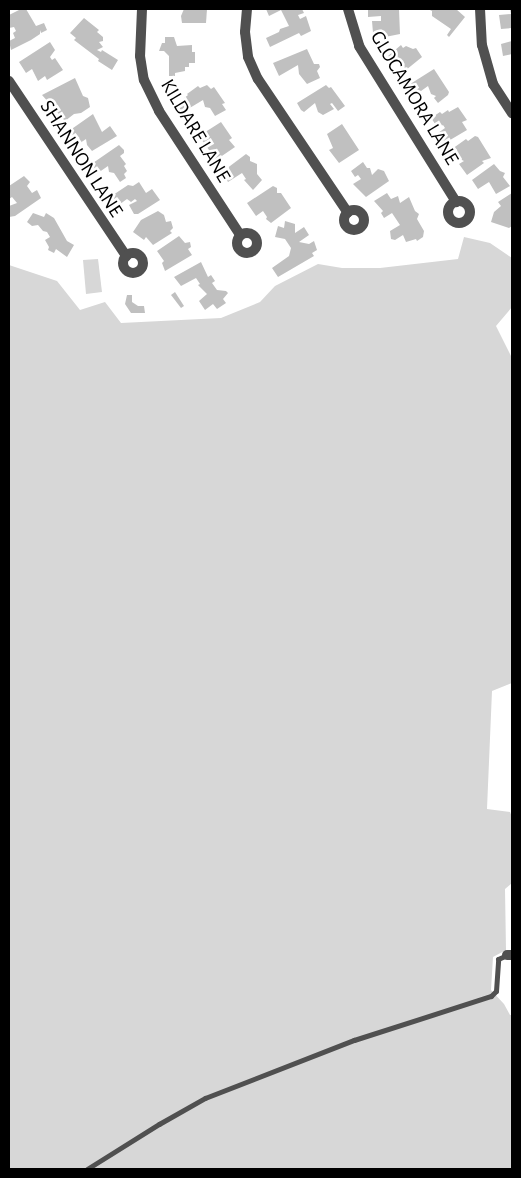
<!DOCTYPE html>
<html>
<head>
<meta charset="utf-8">
<style>
	body { margin:0 }
	#map { position:relative; width:521px; height:1178px; overflow:hidden; background:#fff; font-family:"Alegreya Sans",sans-serif }
	div>[style] { position:absolute }
	.green>* { inset:0; background:#d7d7d7 }
	.building>* { inset:0; background:#c0c0c0 }
	.service>* { height:5px; margin:-2.5px; padding:0 2.5px; transform-origin:2.5px; border-radius:2.5px; background:#505050 }
	.minor>* { height:10px; margin:-5px; padding:0 5px; transform-origin:5px; border-radius:5px; background:#505050 }
	.minor>.ring { margin:-5px; padding:0; box-sizing:content-box; background:none; border:10px solid #505050; border-radius:50% }
	span { translate:-50% -50%; white-space:nowrap; text-align:center; line-height:1.15; -webkit-text-stroke:5px #fff; paint-order:stroke }
	.street-label { font-size:20px; color:#000 }
	.frame { position:absolute; inset:0; border:10px solid #000; pointer-events:none }
</style>
</head>
<body>
<div id="map">
	<div class="green">
		<div style="clip-path:polygon(464px 237px,490px 243px,512px 258px,512px 307px,496px 326px,512px 358px,512px 683px,492px 691px,487px 809px,510px 812px,512px 817px,512px 883px,505px 889px,506px 950px,493px 957px,491px 990px,504px 1004px,510px 1015px,512px 1015px,512px 1169px,9px 1169px,9px 265px,57px 281px,80px 310px,105px 302px,121px 323px,221px 318px,260px 302px,275px 286px,318px 264px,342px 268px,380px 268px,458px 259px)"></div>
		<div style="clip-path:polygon(98px 259px,102px 292px,86px 294px,83px 260px)"></div>
	</div>
	<div class="building">
		<div style="clip-path:polygon(21px 9px,26px 9px,36px 26px,44px 23px,47px 30px,41px 33px,40px 30px,40px 34px,31px 40px,11px 50px,9px 41px,15px 38px,13px 33px,16px 31px,14px 27px,9px 28px,9px 15px)"></div>
		<div style="clip-path:polygon(184px 9px,207px 9px,206px 23px,182px 23px,181px 16px)"></div>
		<div style="clip-path:polygon(266px 9px,302px 9px,304px 13px,298px 15px,300px 19px,306px 16px,311px 31px,301px 36px,299px 33px,270px 47px,266px 38px,279px 32px,280px 29px,289px 26px,281px 10px,269px 16px)"></div>
		<div style="clip-path:polygon(368px 9px,399px 9px,400px 34px,385px 37px,385px 32px,373px 33px,372px 21px,381px 21px,381px 16px,368px 17px)"></div>
		<div style="clip-path:polygon(428px 9px,456px 9px,465px 17px,449px 37px,447px 35px,451px 29px,432px 16px,432px 11px)"></div>
		<div style="clip-path:polygon(510px 9px,512px 9px,512px 28px,501px 29px,499px 15px,511px 14px)"></div>
		<div style="clip-path:polygon(84px 18px,99px 30px,97px 32px,103px 37px,103px 41px,99px 42px,103px 47px,97px 50px,101px 52px,102px 50px,118px 60px,112px 70px,98px 61px,99px 59px,74px 40px,76px 38px,70px 33px)"></div>
		<div style="clip-path:polygon(165px 37px,174px 37px,177px 46px,192px 45px,192px 52px,195px 52px,195px 63px,189px 63px,189px 67px,185px 67px,185px 71px,175px 73px,175px 76px,169px 76px,169px 56px,164px 51px,159px 51px,162px 43px,165px 43px)"></div>
		<div style="clip-path:polygon(512px 41px,512px 54px,503px 56px,501px 44px)"></div>
		<div style="clip-path:polygon(50px 42px,55px 50px,50px 57px,52px 60px,55px 58px,63px 70px,47px 80px,45px 76px,38px 81px,32px 69px,26px 73px,19px 62px)"></div>
		<div style="clip-path:polygon(401px 45px,403px 48px,406px 46px,413px 49px,416px 48px,422px 57px,406px 70px,402px 66px,405px 64px,397px 60px,397px 56px,392px 60px,388px 56px)"></div>
		<div style="clip-path:polygon(307px 49px,314px 64px,319px 64px,320px 67px,317px 71px,320px 78px,307px 84px,299px 74px,298px 65px,279px 76px,273px 63px)"></div>
		<div style="clip-path:polygon(434px 69px,449px 92px,448px 95px,438px 103px,434px 98px,436px 96px,431px 94px,428px 86px,414px 96px,407px 86px)"></div>
		<div style="clip-path:polygon(75px 78px,83px 96px,88px 98px,90px 107px,81px 113px,74px 114px,65px 121px,42px 95px)"></div>
		<div style="clip-path:polygon(207px 85px,211px 89px,214px 87px,225px 103px,222px 104px,226px 110px,215px 116px,210px 108px,205px 107px,203px 100px,188px 109px,189px 111px,184px 115px,177px 104px,188px 95px,187px 94px,198px 86px,200px 88px)"></div>
		<div style="clip-path:polygon(326px 85px,329px 88px,331px 87px,345px 106px,338px 111px,332px 103px,330px 104px,334px 109px,323px 115px,318px 112px,315px 103px,304px 112px,301px 110px,297px 103px)"></div>
		<div style="clip-path:polygon(458px 107px,467px 120px,462px 122px,467px 130px,445px 143px,438px 133px,445px 128px,443px 125px,438px 128px,431px 118px,440px 112px,442px 114px,448px 110px,449px 112px)"></div>
		<div style="clip-path:polygon(93px 114px,102px 132px,110px 126px,117px 136px,92px 151px,87px 145px,86px 139px,77px 145px,66px 133px)"></div>
		<div style="clip-path:polygon(221px 122px,232px 138px,229px 140px,235px 147px,216px 160px,213px 159px,209px 150px,199px 136px)"></div>
		<div style="clip-path:polygon(342px 124px,359px 150px,339px 163px,329px 150px,333px 148px,327px 134px)"></div>
		<div style="clip-path:polygon(475px 136px,478px 137px,491px 158px,482px 161px,484px 163px,467px 175px,459px 164px,464px 161px,454px 156px,452px 149px,466px 139px,468px 141px)"></div>
		<div style="clip-path:polygon(119px 145px,124px 150px,124px 153px,120px 156px,126px 164px,124px 166px,127px 171px,124px 174px,126px 178px,120px 182px,114px 173px,109px 172px,108px 166px,95px 175px,90px 165px)"></div>
		<div style="clip-path:polygon(246px 154px,250px 157px,250px 161px,257px 164px,257px 174px,262px 180px,253px 190px,244px 180px,246px 179px,242px 173px,228px 182px,222px 172px)"></div>
		<div style="clip-path:polygon(363px 162px,367px 168px,370px 168px,372px 175px,378px 169px,384px 171px,389px 181px,366px 197px,353px 184px,361px 179px,358px 175px,355px 177px,351px 171px)"></div>
		<div style="clip-path:polygon(494px 164px,500px 171px,505px 173px,503px 177px,510px 186px,496px 194px,489px 182px,478px 189px,472px 180px)"></div>
		<div style="clip-path:polygon(24px 176px,30px 182px,27px 186px,32px 193px,37px 190px,41px 198px,15px 216px,9px 217px,9px 206px,17px 203px,12px 197px,9px 199px,9px 186px)"></div>
		<div style="clip-path:polygon(139px 182px,146px 193px,152px 189px,160px 200px,138px 214px,134px 214px,129px 205px,137px 201px,135px 199px,131px 202px,127px 199px,116px 207px,110px 197px,128px 185px,133px 186px)"></div>
		<div style="clip-path:polygon(273px 186px,277px 188px,277px 193px,281px 193px,291px 208px,271px 223px,266px 219px,267px 217px,263px 211px,256px 216px,247px 203px)"></div>
		<div style="clip-path:polygon(387px 193px,391px 199px,398px 196px,400px 203px,409px 197px,415px 211px,419px 214px,417px 219px,424px 231px,423px 237px,417px 241px,416px 239px,406px 242px,403px 235px,395px 240px,391px 239px,390px 231px,400px 225px,392px 213px,384px 218px,381px 213px,383px 211px,374px 201px)"></div>
		<div style="clip-path:polygon(512px 193px,512px 226px,509px 228px,491px 222px,494px 212px,501px 206px,498px 202px)"></div>
		<div style="clip-path:polygon(158px 211px,164px 215px,166px 222px,171px 221px,173px 228px,170px 231px,172px 233px,153px 245px,146px 237px,144px 240px,133px 232px,141px 220px)"></div>
		<div style="clip-path:polygon(33px 213px,44px 217px,46px 213px,54px 218px,67px 241px,74px 245px,67px 257px,56px 249px,54px 253px,48px 250px,49px 247px,45px 240px,50px 237px,47px 232px,43px 231px,38px 225px,32px 226px,27px 222px)"></div>
		<div style="clip-path:polygon(285px 221px,295px 224px,295px 233px,304px 227px,309px 235px,299px 242px,309px 244px,314px 241px,317px 250px,312px 253px,314px 256px,278px 277px,272px 268px,289px 256px,291px 248px,285px 239px,275px 237px,278px 226px,284px 228px)"></div>
		<div style="clip-path:polygon(179px 236px,185px 243px,190px 242px,191px 247px,188px 249px,192px 255px,165px 271px,162px 263px,164px 261px,157px 251px)"></div>
		<div style="clip-path:polygon(201px 262px,208px 277px,211px 275px,215px 281px,212px 283px,217px 290px,226px 291px,228px 293px,223px 299px,226px 303px,217px 309px,213px 304px,205px 310px,199px 301px,207px 294px,198px 285px,200px 284px,196px 278px,181px 286px,174px 277px)"></div>
		<div style="clip-path:polygon(175px 292px,184px 306px,181px 308px,171px 295px)"></div>
		<div style="clip-path:polygon(127px 295px,132px 295px,132px 302px,138px 306px,144px 306px,145px 313px,131px 313px,125px 304px)"></div>
	</div>
	<div class="service">
		<div style="left:87px;top:1169px;width:85px;rotate:-32deg"></div>
		<div style="left:159px;top:1124px;width:53px;rotate:-29.5deg"></div>
		<div style="left:205px;top:1098px;width:160px;rotate:-21.3deg"></div>
		<div style="left:354px;top:1040px;width:144px;rotate:-17.8deg"></div>
		<div style="left:491px;top:996px;width:7px;rotate:-45deg"></div>
		<div style="left:496px;top:991px;width:32px;rotate:-86deg"></div>
		<div style="left:498px;top:959px;width:10px;rotate:-24deg"></div>
	</div>
	<div class="minor">
		<div style="left:142px;top:9px;width:47px;rotate:92.4deg"></div>
		<div style="left:140px;top:56px;width:24px;rotate:81deg"></div>
		<div style="left:144px;top:80px;width:34px;rotate:64deg"></div>
		<div style="left:159px;top:111px;width:148px;rotate:56.8deg"></div>
		<div style="left:247px;top:9px;width:23px;rotate:95deg"></div>
		<div style="left:245px;top:32px;width:25px;rotate:83deg"></div>
		<div style="left:248px;top:57px;width:24px;rotate:66deg"></div>
		<div style="left:258px;top:79px;width:161px;rotate:56.1deg"></div>
		<div style="left:348px;top:9px;width:39px;rotate:73deg"></div>
		<div style="left:359px;top:46px;width:184px;rotate:58.1deg"></div>
		<div style="left:480px;top:9px;width:36px;rotate:87deg"></div>
		<div style="left:482px;top:45px;width:41px;rotate:74.2deg"></div>
		<div style="left:493px;top:84px;width:35px;rotate:57deg"></div>
		<div style="left:9px;top:81px;width:211px;rotate:56.2deg"></div>
		<div class="ring" style="left:448px;top:201px;width:12px;height:12px"></div>
		<div class="ring" style="left:344px;top:210px;width:10px;height:10px"></div>
		<div class="ring" style="left:237px;top:233px;width:10px;height:10px"></div>
		<div class="ring" style="left:123px;top:253px;width:10px;height:10px"></div>
		<div style="left:507px;top:955px;width:5px"></div>
	</div>
	<div class="street-label">
		<span style="left:414px;top:98px;rotate:59deg">GLOCAMORA LANE</span>
		<span style="left:195px;top:131px;rotate:59deg">KILDARE LANE</span>
		<span style="left:81px;top:159px;rotate:57deg">SHANNON LANE</span>
	</div>
	<div class="frame"></div>
</div>
</body>
</html>
